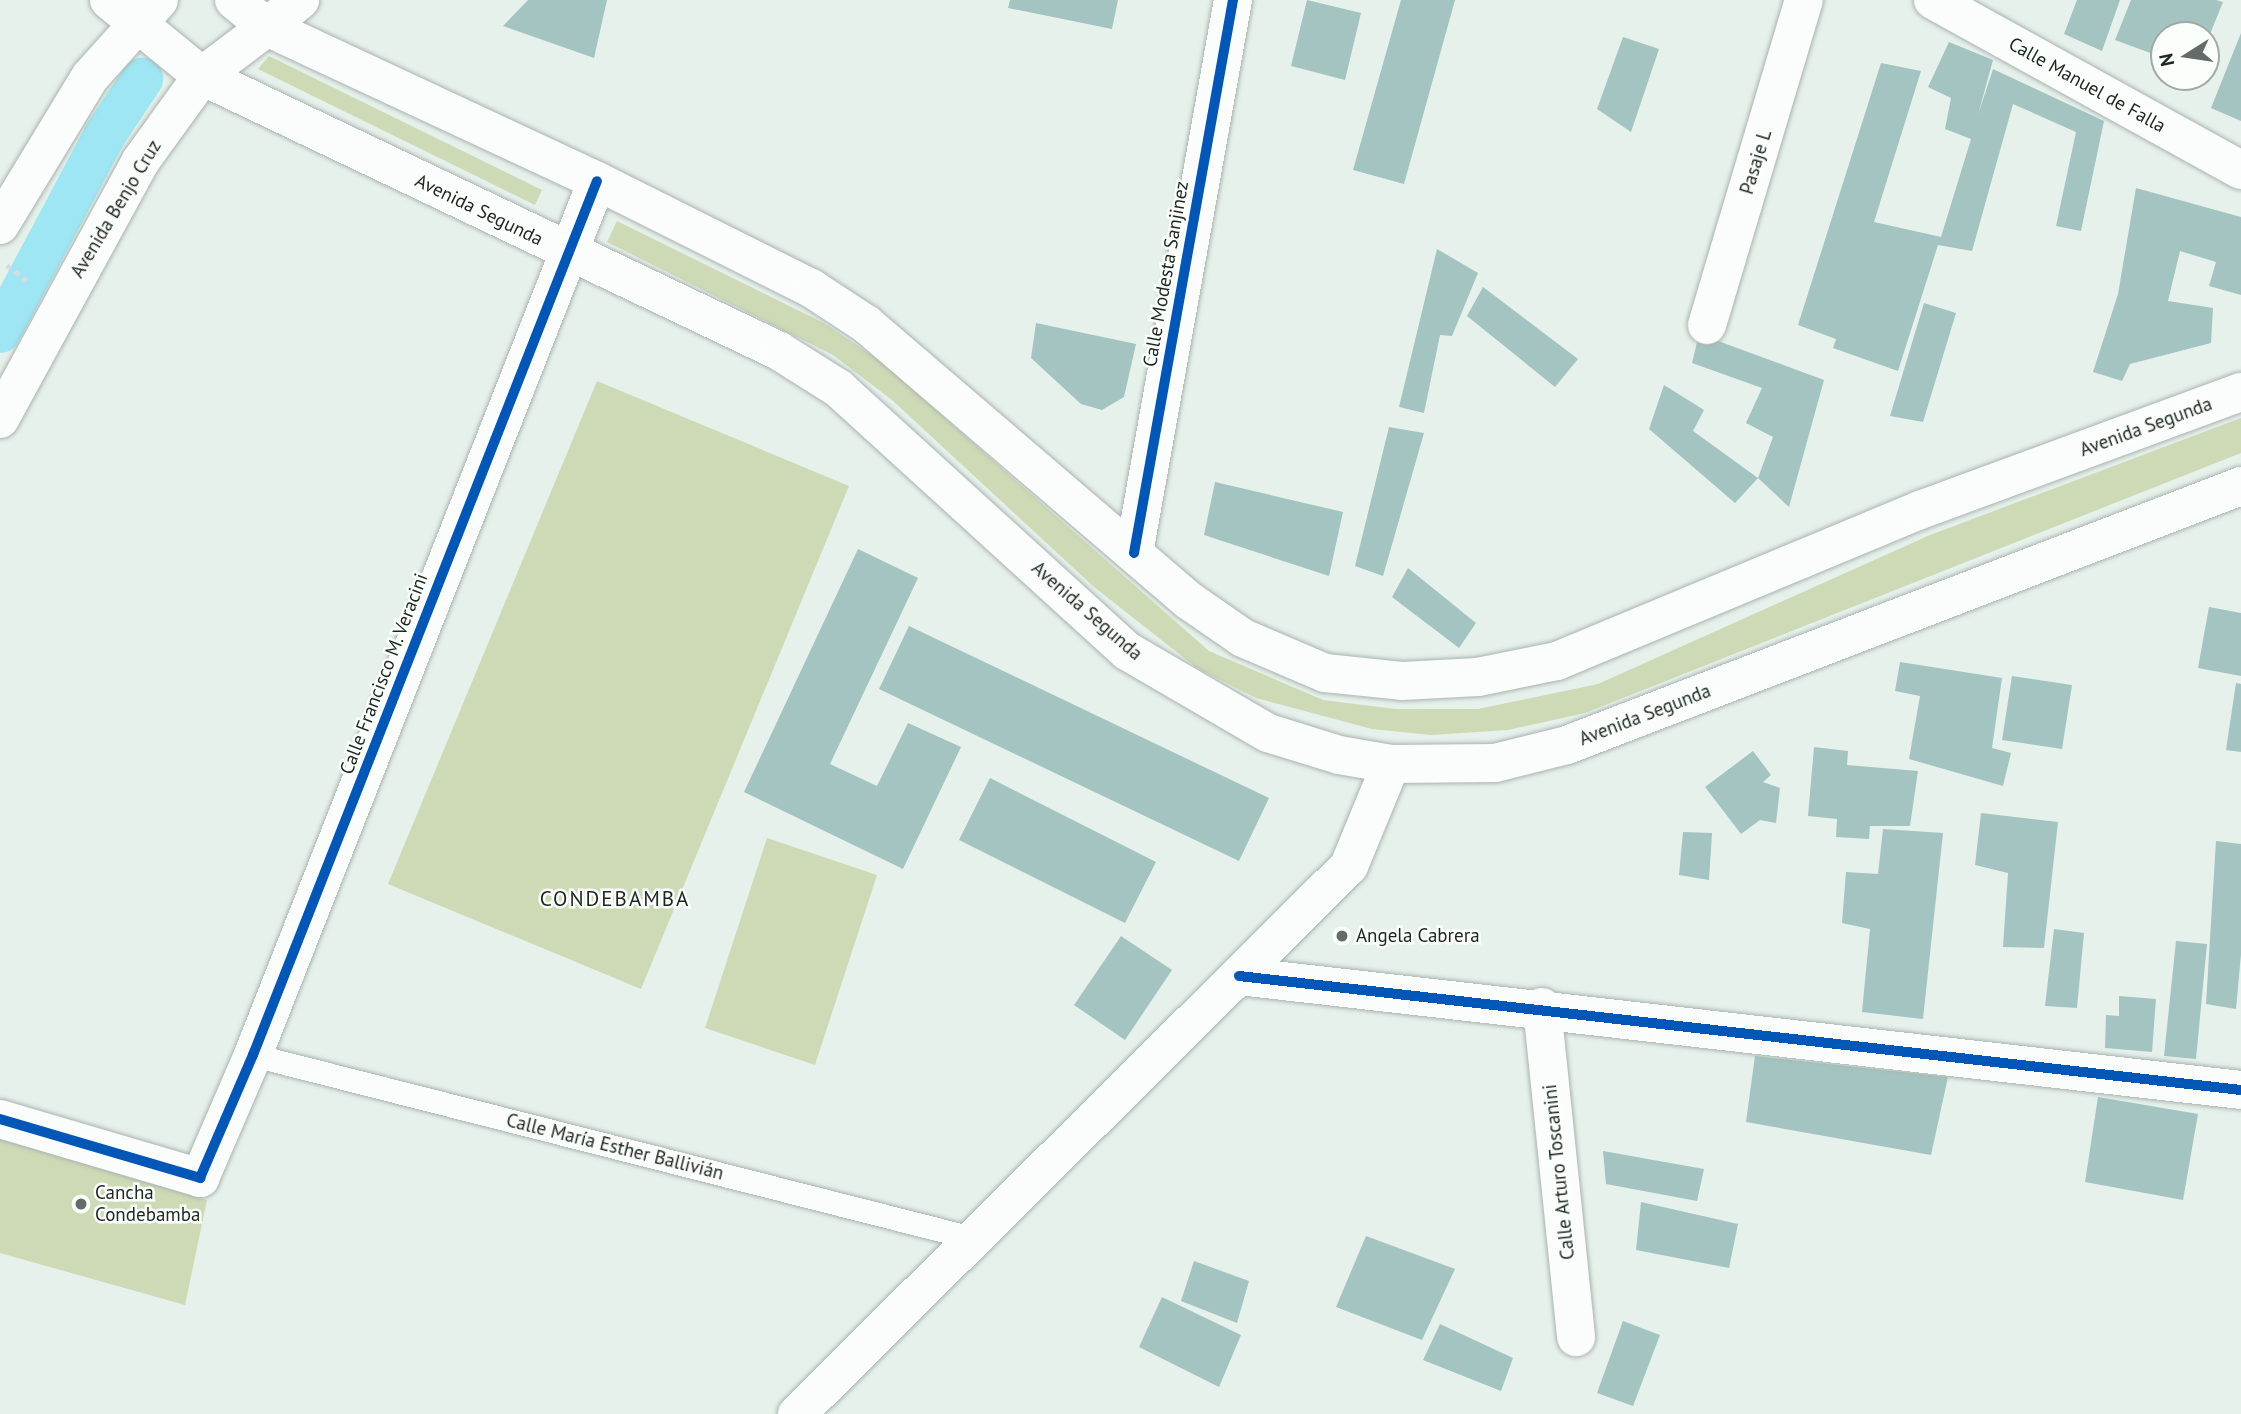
<!DOCTYPE html>
<html>
<head>
<meta charset="utf-8">
<style>
	body { margin:0 }
	#map { position:relative; width:2241px; height:1414px; overflow:hidden; background:#e6f1ec; font-family:"PT Sans",sans-serif }
	div>[style] { position:absolute }
	.green>* { inset:0; background:#cedab6 }
	.canal>* { height:42px; margin:-21px; padding:0 21px; transform-origin:21px; border-radius:21px; background:#9ee6f3 }
	.building>* { inset:0; background:#a3c4c1 }
	.path>* { height:4.5px; margin-top:-2.25px; transform-origin:0; background:repeating-linear-gradient(90deg,#d8dcda 0 5px,transparent 0 10px) }
	.roads { filter:drop-shadow(0 0 2px #aab3af) drop-shadow(0 0 2px #aab3af) }
	.service>* { height:23px; margin:-11.5px; padding:0 11.5px; transform-origin:11.5px; border-radius:11.5px; background:#fbfdfc }
	.minor>* { height:38px; margin:-19px; padding:0 19px; transform-origin:19px; border-radius:19px; background:#fbfdfc }
	.tertiary>* { height:38px; margin:-19px; padding:0 19px; transform-origin:19px; border-radius:19px; background:#fbfdfc }
	.secondary>* { height:38px; margin:-19px; padding:0 19px; transform-origin:19px; border-radius:19px; background:#fbfdfc }
	.cycleway>* { height:10px; margin:-5px; padding:0 5px; transform-origin:5px; border-radius:5px; background:#0057b8 }
	.dots>* { width:19px; height:19px; translate:-50% -50%; box-sizing:border-box; border:4px solid #fafffc; border-radius:50% }
	span { translate:-50% -50%; white-space:nowrap; text-align:center; line-height:1.15; -webkit-text-stroke:5px #fafffc; paint-order:stroke }
	.street-label { font-size:19px; color:#1d2521 }
	.poi-label { font-size:19px; color:#1d2521 }
	.left { translate:0 -50%; text-align:left }
	.neighbourhood-label { font-size:21px; color:#1d2521; letter-spacing:2px }
	.north { position:absolute; left:2150px; top:21px; width:70px; height:70px; box-sizing:border-box; background:#fafffc; border:2px solid #a2a8a4; border-radius:50%; rotate:258deg; font-size:19px; font-weight:700; line-height:28px; text-align:center; color:#1d2521 }
	.north::after { content:''; display:block; margin:auto; width:24px; height:32px; background:#636c68; clip-path:polygon(50% 0,100% 100%,50% 72%,0 100%) }
</style>
</head>
<body>
<div id="map">
	<div class="green">
		<div style="clip-path:polygon(269px 56px,542px 190px,535px 205px,258px 69px)"></div>
		<div style="clip-path:polygon(617px 221px,824px 323px,879px 360px,1209px 651px,1323px 700px,1396px 709px,1478px 709px,1598px 684px,1930px 535px,2241px 418px,2241px 453px,1585px 713px,1508px 730px,1431px 735px,1372px 729px,1256px 698px,1197px 668px,1094px 587px,892px 400px,833px 355px,607px 242px)"></div>
		<div style="clip-path:polygon(597px 381px,849px 486px,641px 989px,388px 884px)"></div>
		<div style="clip-path:polygon(767px 838px,877px 875px,815px 1065px,705px 1028px)"></div>
		<div style="clip-path:polygon(0 1132px,207px 1200px,185px 1305px,0 1253px)"></div>
	</div>
	<div class="canal">
		<div style="left:0;top:332px;width:222px;rotate:-62deg"></div>
		<div style="left:104px;top:136px;width:69px;rotate:-56.3deg"></div>
	</div>
	<div class="building">
		<div style="clip-path:polygon(528px 0,607px 0,594px 58px,503px 26px)"></div>
		<div style="clip-path:polygon(1010px 0,1118px 0,1112px 29px,1008px 8px)"></div>
		<div style="clip-path:polygon(1307px 0,1361px 13px,1345px 80px,1291px 66px)"></div>
		<div style="clip-path:polygon(1401px 0,1455px 0,1404px 184px,1353px 170px)"></div>
		<div style="clip-path:polygon(2077px 0,2120px 0,2102px 51px,2064px 34px)"></div>
		<div style="clip-path:polygon(2131px 0,2216px 0,2223px 2px,2206px 44px,2206px 35px,2164px 35px,2164px 58px,2115px 40px)"></div>
		<div style="clip-path:polygon(2241px 33px,2241px 121px,2211px 108px)"></div>
		<div style="clip-path:polygon(1623px 37px,1659px 49px,1631px 132px,1597px 109px)"></div>
		<div style="clip-path:polygon(1949px 42px,1993px 60px,1978px 115px,1993px 69px,2104px 121px,2081px 231px,2056px 226px,2076px 132px,2013px 104px,1972px 251px,1938px 245px,1898px 371px,1833px 348px,1836px 339px,1798px 325px,1881px 63px,1921px 71px,1874px 222px,1941px 237px,1971px 139px,1945px 129px,1951px 98px,1928px 87px)"></div>
		<div style="clip-path:polygon(2136px 188px,2241px 217px,2241px 295px,2209px 286px,2216px 262px,2180px 251px,2168px 301px,2213px 308px,2211px 343px,2130px 364px,2122px 381px,2093px 372px,2118px 294px)"></div>
		<div style="clip-path:polygon(1437px 249px,1478px 273px,1452px 336px,1440px 335px,1424px 413px,1399px 407px)"></div>
		<div style="clip-path:polygon(1483px 287px,1578px 359px,1555px 387px,1467px 316px)"></div>
		<div style="clip-path:polygon(1924px 303px,1956px 313px,1923px 422px,1890px 416px)"></div>
		<div style="clip-path:polygon(1036px 323px,1136px 344px,1124px 397px,1102px 410px,1081px 404px,1031px 358px)"></div>
		<div style="clip-path:polygon(1699px 334px,1824px 380px,1789px 507px,1758px 478px,1773px 437px,1746px 423px,1762px 388px,1692px 363px)"></div>
		<div style="clip-path:polygon(1664px 385px,1704px 410px,1693px 431px,1758px 478px,1735px 503px,1649px 429px)"></div>
		<div style="clip-path:polygon(1389px 427px,1424px 433px,1383px 576px,1355px 566px)"></div>
		<div style="clip-path:polygon(1215px 482px,1343px 512px,1329px 576px,1204px 535px)"></div>
		<div style="clip-path:polygon(858px 549px,918px 578px,830px 764px,877px 786px,908px 723px,961px 747px,903px 869px,744px 792px)"></div>
		<div style="clip-path:polygon(1408px 568px,1476px 623px,1459px 648px,1392px 597px)"></div>
		<div style="clip-path:polygon(2209px 607px,2241px 613px,2241px 676px,2198px 668px)"></div>
		<div style="clip-path:polygon(909px 626px,1269px 798px,1239px 861px,879px 689px)"></div>
		<div style="clip-path:polygon(1900px 662px,2002px 678px,1992px 748px,2011px 753px,2003px 786px,1909px 759px,1920px 696px,1895px 691px)"></div>
		<div style="clip-path:polygon(2012px 676px,2072px 685px,2062px 749px,2002px 740px)"></div>
		<div style="clip-path:polygon(2236px 683px,2241px 684px,2241px 752px,2226px 750px)"></div>
		<div style="clip-path:polygon(1814px 747px,1848px 751px,1847px 765px,1918px 771px,1910px 826px,1870px 826px,1869px 839px,1836px 837px,1837px 819px,1808px 816px)"></div>
		<div style="clip-path:polygon(1753px 751px,1771px 775px,1763px 782px,1780px 788px,1776px 823px,1760px 820px,1741px 834px,1705px 787px)"></div>
		<div style="clip-path:polygon(990px 778px,1156px 862px,1125px 923px,959px 840px)"></div>
		<div style="clip-path:polygon(1981px 813px,2058px 822px,2044px 948px,2003px 947px,2008px 873px,1975px 865px)"></div>
		<div style="clip-path:polygon(1883px 829px,1943px 833px,1923px 1019px,1862px 1012px,1870px 929px,1842px 923px,1846px 872px,1878px 874px)"></div>
		<div style="clip-path:polygon(1683px 832px,1712px 833px,1709px 880px,1679px 875px)"></div>
		<div style="clip-path:polygon(2216px 841px,2241px 844px,2241px 954px,2236px 1009px,2206px 1004px)"></div>
		<div style="clip-path:polygon(2054px 929px,2084px 933px,2077px 1008px,2045px 1006px)"></div>
		<div style="clip-path:polygon(1121px 936px,1172px 970px,1125px 1040px,1074px 1005px)"></div>
		<div style="clip-path:polygon(2176px 941px,2207px 944px,2196px 1059px,2164px 1056px)"></div>
		<div style="clip-path:polygon(2119px 996px,2156px 999px,2152px 1052px,2105px 1048px,2106px 1015px,2119px 1016px)"></div>
		<div style="clip-path:polygon(1755px 1056px,1948px 1077px,1931px 1155px,1746px 1122px)"></div>
		<div style="clip-path:polygon(2098px 1097px,2198px 1114px,2183px 1200px,2085px 1182px)"></div>
		<div style="clip-path:polygon(1603px 1151px,1704px 1169px,1697px 1201px,1606px 1184px)"></div>
		<div style="clip-path:polygon(1641px 1202px,1738px 1224px,1729px 1268px,1636px 1250px)"></div>
		<div style="clip-path:polygon(1366px 1236px,1455px 1269px,1422px 1340px,1336px 1307px)"></div>
		<div style="clip-path:polygon(1194px 1261px,1249px 1281px,1237px 1323px,1181px 1301px)"></div>
		<div style="clip-path:polygon(1162px 1297px,1241px 1335px,1219px 1387px,1139px 1347px)"></div>
		<div style="clip-path:polygon(1623px 1321px,1660px 1335px,1633px 1406px,1597px 1393px)"></div>
		<div style="clip-path:polygon(1440px 1324px,1513px 1358px,1501px 1391px,1423px 1360px)"></div>
	</div>
	<div class="path">
		<div style="left:7px;top:265px;width:29px;rotate:38deg"></div>
	</div>
	<div class="roads">
		<div class="service">
			<div style="left:253px;top:1055px;width:746px;rotate:14.28deg"></div>
		</div>
		<div class="minor">
			<div style="left:1933px;top:0;width:352px;rotate:28.9deg"></div>
			<div style="left:1707px;top:325px;width:339px;rotate:-73.4deg"></div>
			<div style="left:1134px;top:553px;width:562px;rotate:-79.85deg"></div>
			<div style="left:1239px;top:976px;width:1008px;rotate:6.49deg"></div>
			<div style="left:1542px;top:1007px;width:332px;rotate:84.1deg"></div>
			<div style="left:0;top:1119px;width:209px;rotate:16.4deg"></div>
			<div style="left:200px;top:1178px;width:134px;rotate:-66.7deg"></div>
			<div style="left:253px;top:1055px;width:939px;rotate:-68.52deg"></div>
			<div style="left:797px;top:1414px;width:778px;rotate:-44.79deg"></div>
			<div style="left:1349px;top:866px;width:110px;rotate:-67.6deg"></div>
		</div>
		<div class="tertiary">
			<div style="left:267px;top:27px;width:43px;rotate:-39.3deg"></div>
		</div>
		<div class="secondary">
			<div style="left:109px;top:0;width:120px;rotate:39.3deg"></div>
			<div style="left:202px;top:76px;width:639px;rotate:25.48deg"></div>
			<div style="left:779px;top:351px;width:70px;rotate:32.1deg"></div>
			<div style="left:838px;top:388px;width:391px;rotate:42.3deg"></div>
			<div style="left:1127px;top:651px;width:163px;rotate:30.2deg"></div>
			<div style="left:1268px;top:733px;width:74px;rotate:17.2deg"></div>
			<div style="left:1339px;top:755px;width:53px;rotate:9.8deg"></div>
			<div style="left:1391px;top:764px;width:104px;rotate:-0.6deg"></div>
			<div style="left:1495px;top:763px;width:74px;rotate:-14deg"></div>
			<div style="left:1567px;top:745px;width:722px;rotate:-21.02deg"></div>
			<div style="left:234px;top:0;width:43px;rotate:39.3deg"></div>
			<div style="left:267px;top:27px;width:364px;rotate:25deg"></div>
			<div style="left:597px;top:181px;width:239px;rotate:26.6deg"></div>
			<div style="left:811px;top:288px;width:66px;rotate:33.2deg"></div>
			<div style="left:866px;top:324px;width:424px;rotate:40.6deg"></div>
			<div style="left:1188px;top:600px;width:67px;rotate:34.6deg"></div>
			<div style="left:1243px;top:638px;width:89px;rotate:23.1deg"></div>
			<div style="left:1325px;top:673px;width:77px;rotate:5.9deg"></div>
			<div style="left:1402px;top:681px;width:76px;rotate:-3deg"></div>
			<div style="left:1478px;top:677px;width:81px;rotate:-11.4deg"></div>
			<div style="left:1557px;top:661px;width:393px;rotate:-22.6deg"></div>
			<div style="left:1920px;top:510px;width:342px;rotate:-20.2deg"></div>
			<div style="left:0;top:225px;width:173px;rotate:-58.7deg"></div>
			<div style="left:90px;top:77px;width:103px;rotate:-48.1deg"></div>
			<div style="left:0;top:419px;width:293px;rotate:-61.4deg"></div>
			<div style="left:140px;top:162px;width:106px;rotate:-54.2deg"></div>
			<div style="left:202px;top:76px;width:81px;rotate:-37deg"></div>
		</div>
	</div>
	<div class="cycleway">
		<div style="left:1134px;top:553px;width:562px;rotate:-79.85deg"></div>
		<div style="left:1239px;top:976px;width:1008px;rotate:6.49deg"></div>
		<div style="left:0;top:1119px;width:209px;rotate:16.4deg"></div>
		<div style="left:200px;top:1178px;width:134px;rotate:-66.7deg"></div>
		<div style="left:253px;top:1055px;width:939px;rotate:-68.52deg"></div>
	</div>
	<div class="dots">
		<div style="left:1342px;top:936px;background:#636c68"></div>
		<div style="left:81px;top:1204px;background:#636c68"></div>
	</div>
	<div class="street-label">
		<span style="left:2087px;top:85px;rotate:29deg">Calle Manuel de Falla</span>
		<span style="left:1756px;top:162px;rotate:-73deg">Pasaje L</span>
		<span style="left:116px;top:209px;rotate:-59deg">Avenida Benjo Cruz</span>
		<span style="left:479px;top:210px;rotate:26deg">Avenida Segunda</span>
		<span style="left:1166px;top:274px;rotate:-80deg">Calle Modesta Sanjinez</span>
		<span style="left:2146px;top:427px;rotate:-20deg">Avenida Segunda</span>
		<span style="left:1087px;top:611px;rotate:41deg">Avenida Segunda</span>
		<span style="left:384px;top:674px;rotate:-69deg">Calle Francisco M. Veracini</span>
		<span style="left:1645px;top:715px;rotate:-21deg">Avenida Segunda</span>
		<span style="left:615px;top:1147px;rotate:14deg">Calle María Esther Ballivián</span>
		<span style="left:1559px;top:1172px;rotate:-96deg">Calle Arturo Toscanini</span>
	</div>
	<div class="poi-label">
		<span class="left" style="left:1356px;top:936px">Angela Cabrera</span>
		<span class="left" style="left:95px;top:1204px">Cancha<br>Condebamba</span>
	</div>
	<div class="neighbourhood-label">
		<span style="left:615px;top:899px">CONDEBAMBA</span>
	</div>
	<div class="north">N</div>
</div>
</body>
</html>
